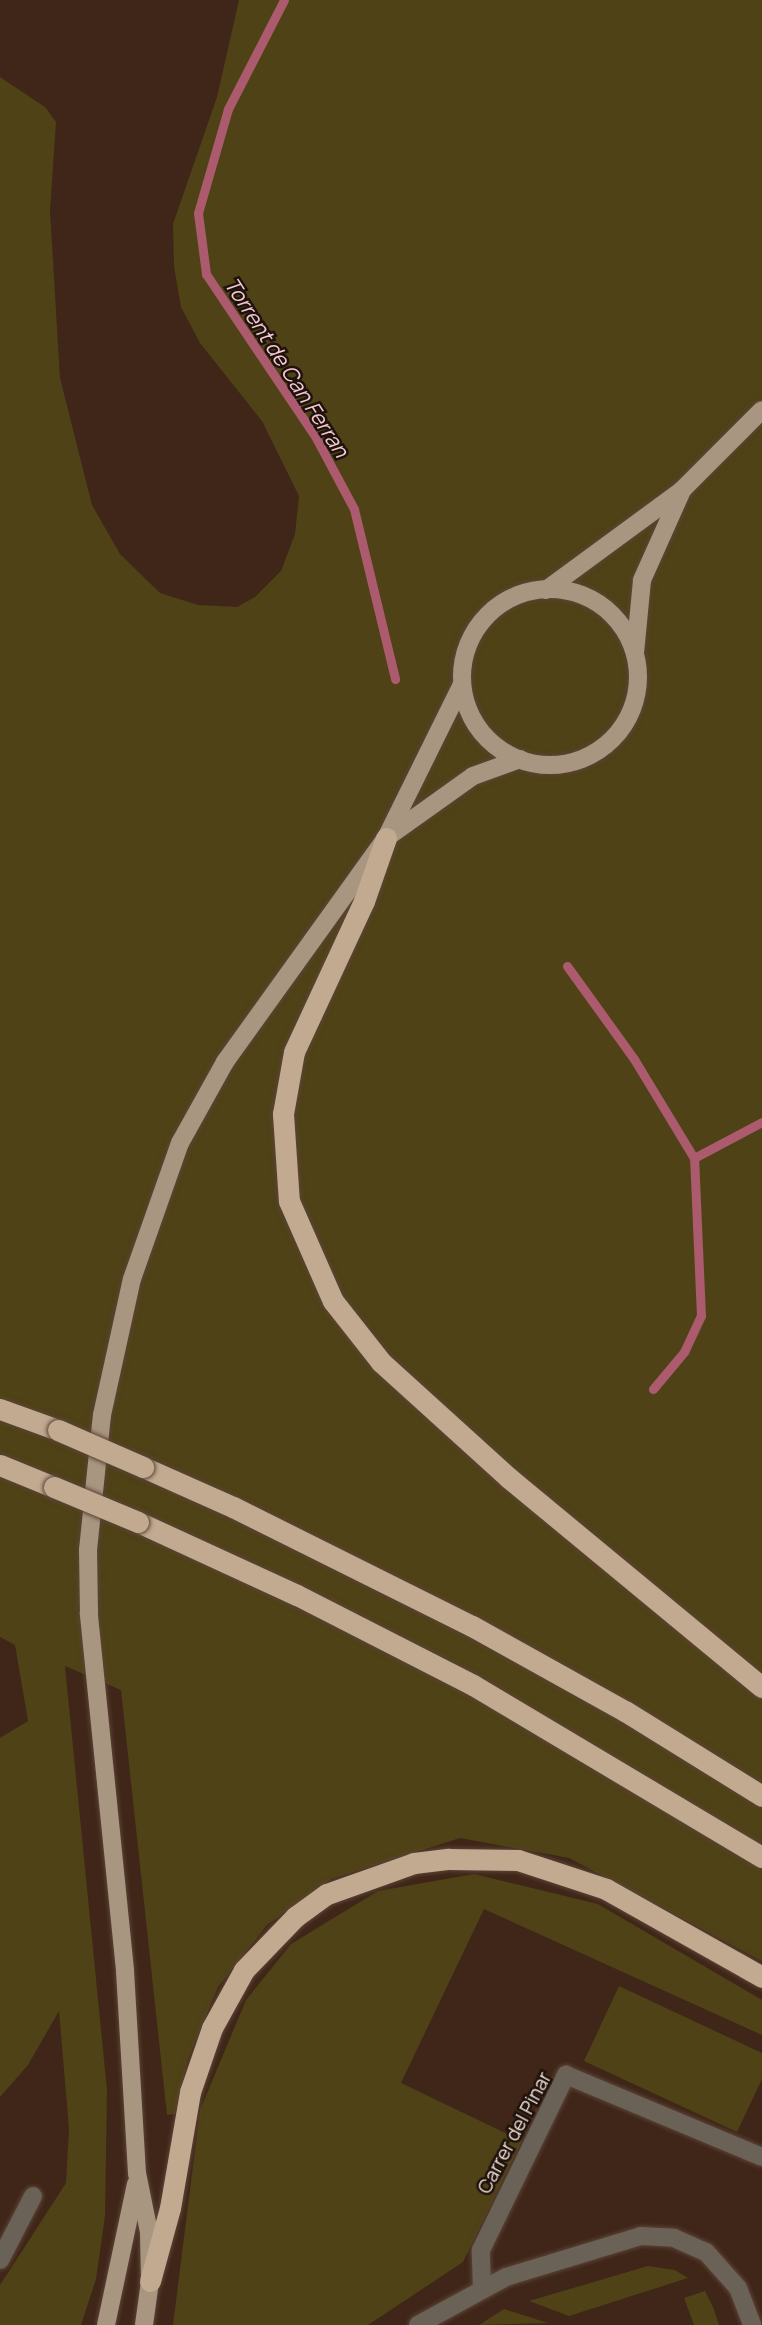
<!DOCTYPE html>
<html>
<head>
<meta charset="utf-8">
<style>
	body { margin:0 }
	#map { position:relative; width:762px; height:2325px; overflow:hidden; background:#3f2618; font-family:Manrope,sans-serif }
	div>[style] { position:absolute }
	.green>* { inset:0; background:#4e4216 }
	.stream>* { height:9px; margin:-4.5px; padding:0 4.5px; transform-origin:4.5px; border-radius:4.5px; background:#ac5a6e }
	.roads { filter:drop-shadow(0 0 2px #5b4336) drop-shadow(0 0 2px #5b4336) }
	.minor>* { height:18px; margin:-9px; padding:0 9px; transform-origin:9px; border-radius:9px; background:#6b6257 }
	.major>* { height:18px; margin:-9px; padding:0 9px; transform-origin:9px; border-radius:9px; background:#a89680 }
	.major>.ring { margin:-9px; padding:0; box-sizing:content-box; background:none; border:18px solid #a89680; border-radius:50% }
	.highway>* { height:21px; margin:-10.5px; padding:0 10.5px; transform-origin:10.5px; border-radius:10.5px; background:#c1aa90 }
	.bridges { filter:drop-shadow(0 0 2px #5b4336) drop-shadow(0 0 2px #5b4336) }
	.highway-bridge>* { height:21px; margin:-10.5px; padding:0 10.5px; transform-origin:10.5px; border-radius:10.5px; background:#c1aa90 }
	span { translate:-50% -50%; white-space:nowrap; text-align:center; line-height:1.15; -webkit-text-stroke:5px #1e120c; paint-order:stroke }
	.street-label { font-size:19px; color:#efded5 }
	.water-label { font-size:21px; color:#f7c8d1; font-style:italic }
</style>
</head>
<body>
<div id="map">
	<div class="green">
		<div style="clip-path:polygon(239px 0,762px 0,762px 1961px,569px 1858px,460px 1838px,331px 1879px,267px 1925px,218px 1987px,188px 2059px,175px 2114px,167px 2115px,121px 1690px,65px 1666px,107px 2090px,105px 2216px,96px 2279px,81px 2325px,0 2325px,0 2285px,66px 2183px,69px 2129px,59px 2011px,28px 2065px,0 2097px,0 1738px,28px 1721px,15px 1645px,0 1637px,0 77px,45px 107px,56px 122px,50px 211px,60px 378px,92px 505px,120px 554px,160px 593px,198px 605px,237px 607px,255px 597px,281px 571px,295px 534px,299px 496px,262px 421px,200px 343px,181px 307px,174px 267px,173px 224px,217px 97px)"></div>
		<div style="clip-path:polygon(474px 1874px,598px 1904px,762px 2000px,762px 2035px,484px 1909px,401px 2083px,522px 2141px,463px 2262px,368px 2325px,173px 2325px,200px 2110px,246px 2000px,291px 1944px,378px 1891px)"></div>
		<div style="clip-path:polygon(619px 1986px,762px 2053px,762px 2079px,737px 2132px,584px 2061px)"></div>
		<div style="clip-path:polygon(648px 2266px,675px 2270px,688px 2278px,569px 2316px,529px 2301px)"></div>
		<div style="clip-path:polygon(705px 2291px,713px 2307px,719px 2325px,694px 2325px,684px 2298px)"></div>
		<div style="clip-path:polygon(504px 2309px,548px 2323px,479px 2325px)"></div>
	</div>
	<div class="stream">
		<div style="left:284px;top:0;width:123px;rotate:117.2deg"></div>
		<div style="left:228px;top:109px;width:108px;rotate:106.1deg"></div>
		<div style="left:198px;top:213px;width:62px;rotate:82.5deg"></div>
		<div style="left:206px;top:274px;width:195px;rotate:56.1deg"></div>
		<div style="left:315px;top:436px;width:83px;rotate:61.9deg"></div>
		<div style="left:354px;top:509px;width:175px;rotate:76.4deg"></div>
		<div style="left:567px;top:966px;width:115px;rotate:54.2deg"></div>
		<div style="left:634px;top:1059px;width:116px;rotate:58.8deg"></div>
		<div style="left:653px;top:1389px;width:48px;rotate:-50deg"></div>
		<div style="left:684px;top:1352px;width:40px;rotate:-65deg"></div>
		<div style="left:701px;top:1316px;width:158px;rotate:-92.5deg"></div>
		<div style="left:694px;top:1158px;width:77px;rotate:-27.9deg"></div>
	</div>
	<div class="roads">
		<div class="minor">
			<div style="left:0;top:2260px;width:72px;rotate:-62.7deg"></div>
			<div style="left:482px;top:2288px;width:38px;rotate:-92deg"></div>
			<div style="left:481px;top:2250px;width:195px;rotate:-64.1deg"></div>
			<div style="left:566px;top:2075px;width:212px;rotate:22.7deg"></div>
			<div style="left:418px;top:2325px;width:100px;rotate:-28.6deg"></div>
			<div style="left:506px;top:2277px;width:141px;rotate:-16.9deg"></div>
			<div style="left:641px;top:2236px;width:33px;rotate:3deg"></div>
			<div style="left:674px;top:2238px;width:35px;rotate:24deg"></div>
			<div style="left:706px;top:2252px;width:48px;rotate:48.4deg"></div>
			<div style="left:738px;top:2288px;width:40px;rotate:69deg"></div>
		</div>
		<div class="major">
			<div class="ring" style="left:462px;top:589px;width:158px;height:158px"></div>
			<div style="left:546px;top:590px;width:169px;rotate:-36.3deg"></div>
			<div style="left:682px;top:490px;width:113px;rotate:-45deg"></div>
			<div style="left:635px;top:653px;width:73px;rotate:-84.5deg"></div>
			<div style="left:642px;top:580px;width:95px;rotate:-65.9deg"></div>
			<div style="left:389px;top:836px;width:103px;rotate:-35.5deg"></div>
			<div style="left:473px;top:776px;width:50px;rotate:-19.9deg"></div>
			<div style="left:106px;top:2325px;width:144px;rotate:-78deg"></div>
			<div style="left:144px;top:2325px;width:44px;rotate:-82.2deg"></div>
			<div style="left:150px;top:2281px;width:49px;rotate:-91.2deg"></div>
			<div style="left:149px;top:2232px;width:60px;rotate:-101.5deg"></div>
			<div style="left:137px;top:2173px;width:203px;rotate:-93.4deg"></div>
			<div style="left:125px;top:1970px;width:359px;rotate:-95.8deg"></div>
			<div style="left:89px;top:1613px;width:63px;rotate:-90.9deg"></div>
			<div style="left:88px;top:1550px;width:136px;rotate:-84.1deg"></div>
			<div style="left:102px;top:1415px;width:139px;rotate:-77.6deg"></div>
			<div style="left:132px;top:1279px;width:144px;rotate:-70.6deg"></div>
			<div style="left:180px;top:1143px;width:93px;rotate:-60.9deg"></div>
			<div style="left:225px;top:1062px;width:276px;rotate:-54.3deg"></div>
			<div style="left:386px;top:838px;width:172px;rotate:-63.7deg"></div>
		</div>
		<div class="highway">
			<div style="left:386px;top:838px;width:67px;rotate:109.2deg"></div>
			<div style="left:364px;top:901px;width:166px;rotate:114.9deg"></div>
			<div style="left:294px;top:1052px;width:63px;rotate:100.1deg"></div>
			<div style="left:283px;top:1114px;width:87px;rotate:86.1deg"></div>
			<div style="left:289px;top:1201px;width:109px;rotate:66.3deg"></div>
			<div style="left:333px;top:1301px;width:78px;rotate:51.8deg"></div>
			<div style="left:381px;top:1362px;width:173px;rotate:42.2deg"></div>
			<div style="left:509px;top:1478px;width:328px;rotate:39.6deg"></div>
			<div style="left:0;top:1409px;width:62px;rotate:19.9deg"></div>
			<div style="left:0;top:1465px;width:58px;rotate:22.2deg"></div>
			<div style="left:143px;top:1467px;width:98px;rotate:24deg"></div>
			<div style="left:233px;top:1507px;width:267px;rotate:26.5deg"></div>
			<div style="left:472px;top:1626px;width:175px;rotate:29.1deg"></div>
			<div style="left:625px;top:1711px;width:161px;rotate:31.8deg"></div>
			<div style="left:138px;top:1522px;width:175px;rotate:24.7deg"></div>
			<div style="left:297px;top:1595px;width:198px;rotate:27.1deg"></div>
			<div style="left:473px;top:1685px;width:336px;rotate:30.8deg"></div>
			<div style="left:150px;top:2281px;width:76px;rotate:-74.7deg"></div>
			<div style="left:170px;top:2208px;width:118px;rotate:-80.2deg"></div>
			<div style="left:190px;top:2092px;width:68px;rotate:-71deg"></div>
			<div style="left:212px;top:2028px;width:66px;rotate:-61.1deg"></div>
			<div style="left:244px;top:1970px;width:74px;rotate:-46.1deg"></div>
			<div style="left:295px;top:1917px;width:39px;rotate:-36deg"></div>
			<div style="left:327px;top:1894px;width:92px;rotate:-19.6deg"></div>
			<div style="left:414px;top:1863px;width:35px;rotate:-7deg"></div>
			<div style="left:449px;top:1859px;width:69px;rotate:0.8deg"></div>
			<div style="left:518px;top:1860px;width:93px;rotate:18.2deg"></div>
			<div style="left:606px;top:1889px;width:179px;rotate:29.4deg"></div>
		</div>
	</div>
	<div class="bridges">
		<div class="highway-bridge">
			<div style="left:58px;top:1430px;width:93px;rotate:23.5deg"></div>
			<div style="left:54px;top:1487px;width:91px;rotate:22.6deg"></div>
		</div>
	</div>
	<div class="street-label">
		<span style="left:515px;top:2133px;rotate:-62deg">Carrer del Pinar</span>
	</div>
	<div class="water-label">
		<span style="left:287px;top:367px;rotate:57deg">Torrent de Can Ferran</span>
	</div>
</div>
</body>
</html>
